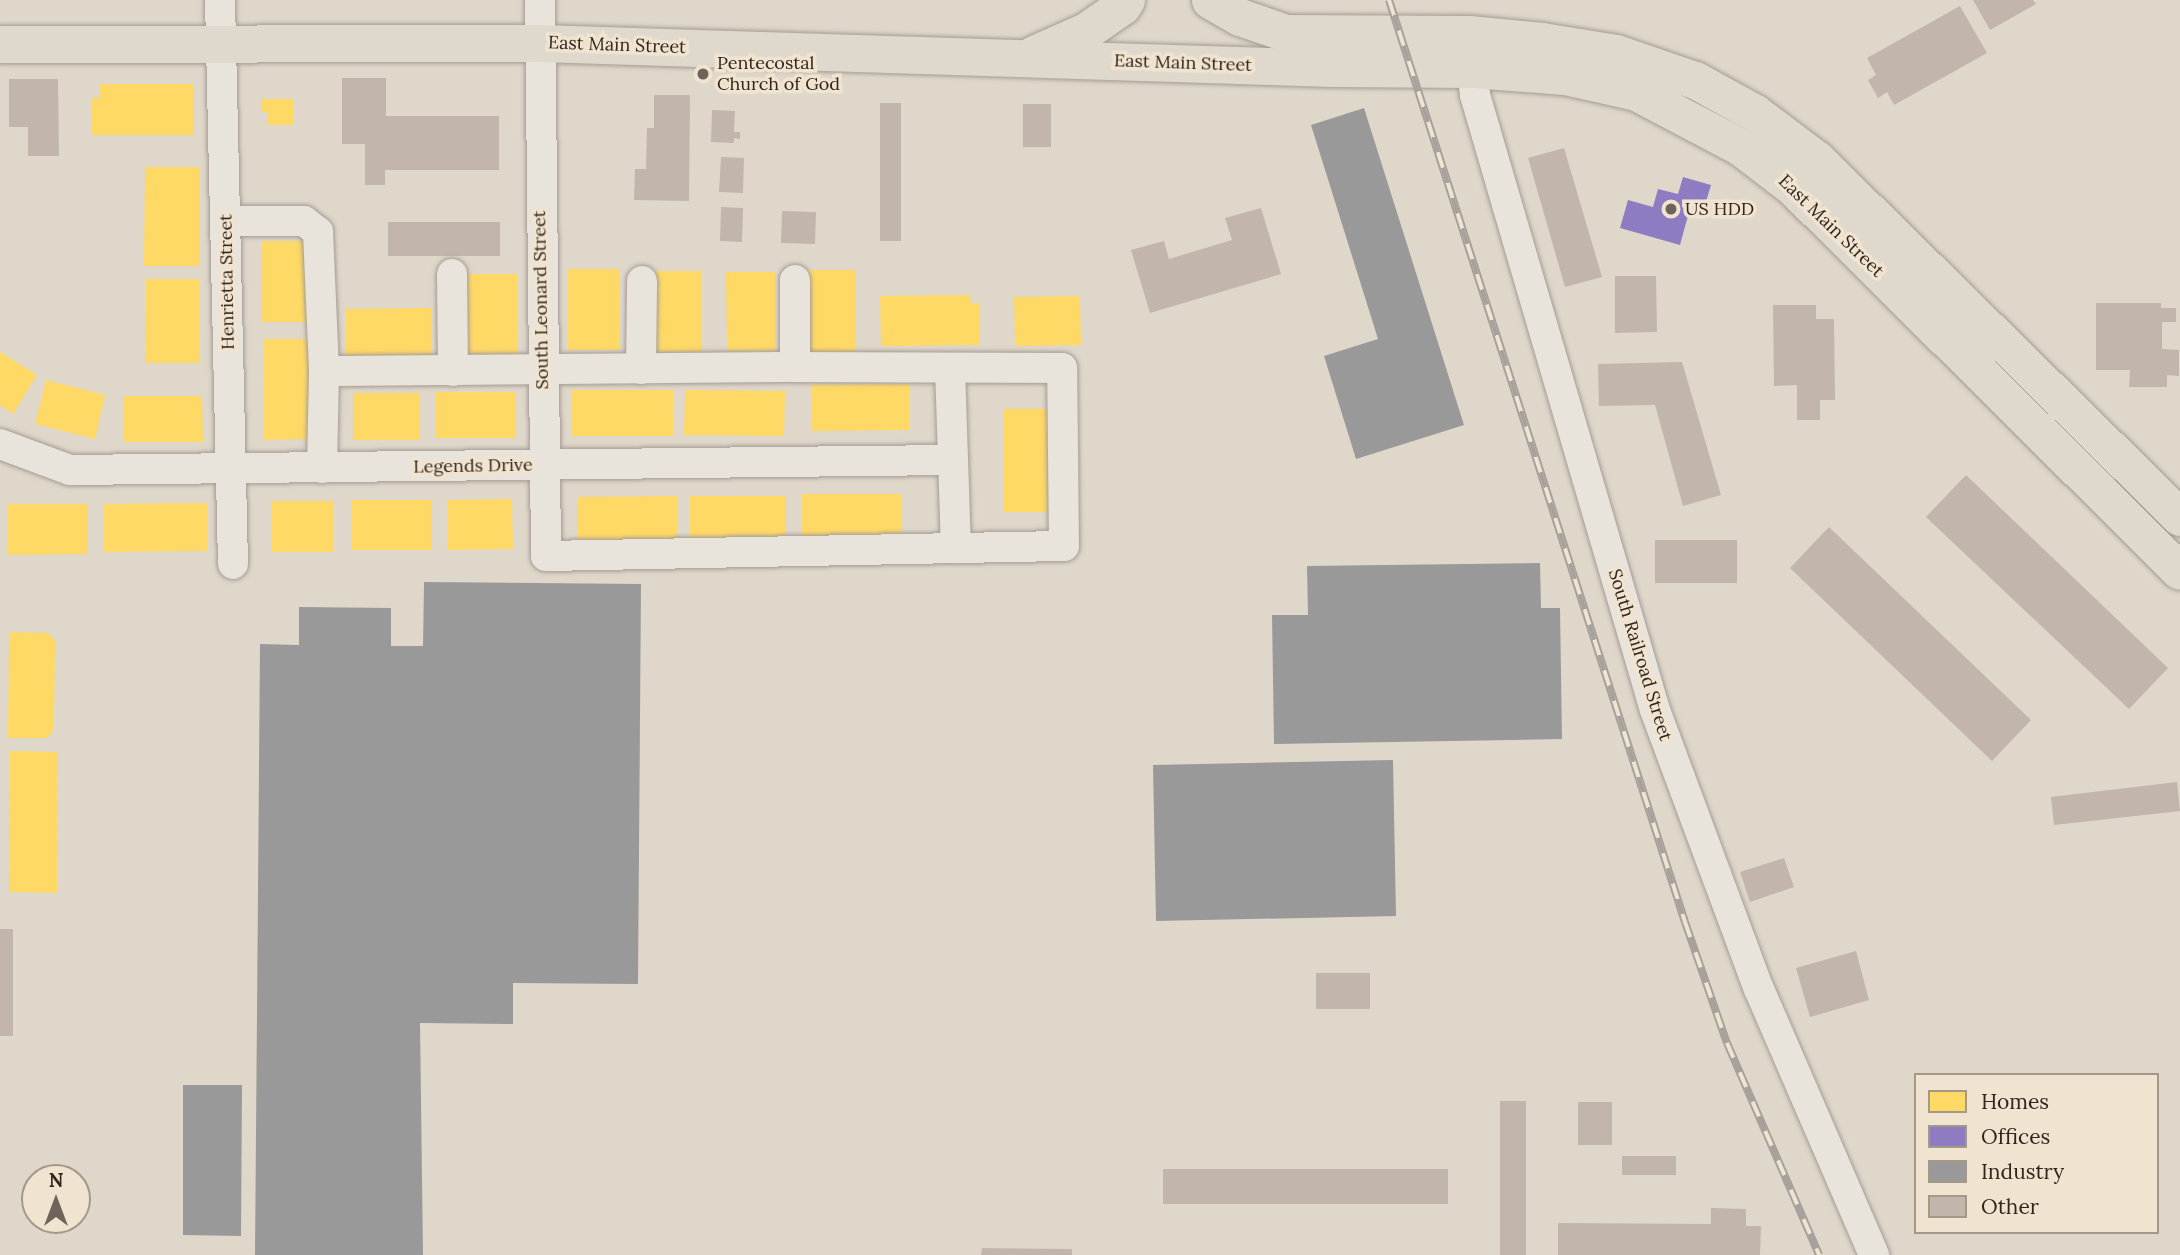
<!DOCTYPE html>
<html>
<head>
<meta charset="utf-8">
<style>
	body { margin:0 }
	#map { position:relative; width:2180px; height:1255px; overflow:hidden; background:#dfd7ca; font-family:Lora,serif }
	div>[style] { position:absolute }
	.homes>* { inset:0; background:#ffd966 }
	.offices>* { inset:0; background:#8e7cc3 }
	.industry>* { inset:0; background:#999 }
	.building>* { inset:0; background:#c2b5ac }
	.roads { filter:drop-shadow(0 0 2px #a49c94) drop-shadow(0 0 2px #a49c94) }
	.minor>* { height:30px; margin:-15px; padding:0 15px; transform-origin:15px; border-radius:15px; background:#e8e3db }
	.major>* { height:37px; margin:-18.5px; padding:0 18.5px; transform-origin:18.5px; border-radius:18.5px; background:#dfd8cd }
	.rail>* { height:8px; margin-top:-4px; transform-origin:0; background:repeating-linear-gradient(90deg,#f0e4d0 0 16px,#a7a19b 0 32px); box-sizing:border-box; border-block:2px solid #a7a19b }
	.dots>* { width:19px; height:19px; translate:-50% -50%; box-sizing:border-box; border:4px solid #f0e4d0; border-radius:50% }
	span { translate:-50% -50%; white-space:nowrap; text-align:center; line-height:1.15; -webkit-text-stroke:7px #f0e4d0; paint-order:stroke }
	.street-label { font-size:18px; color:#31251d }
	.poi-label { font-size:18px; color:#31251d }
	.left { translate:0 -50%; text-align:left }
	.legend { position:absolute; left:1914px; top:1073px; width:245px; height:161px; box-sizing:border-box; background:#f0e4d0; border:2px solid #a49888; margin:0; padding:9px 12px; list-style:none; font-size:21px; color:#31251d }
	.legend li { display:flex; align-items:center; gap:14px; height:35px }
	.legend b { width:35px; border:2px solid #a49888 }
	.north { position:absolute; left:21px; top:1164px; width:70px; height:70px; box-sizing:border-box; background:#f0e4d0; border:2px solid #a49888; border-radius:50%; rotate:0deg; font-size:19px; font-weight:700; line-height:28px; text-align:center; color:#31251d }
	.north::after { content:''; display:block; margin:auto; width:24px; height:32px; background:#6e635a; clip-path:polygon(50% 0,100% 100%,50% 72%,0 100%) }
</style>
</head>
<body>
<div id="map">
	<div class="homes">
		<div style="clip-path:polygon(100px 84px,194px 84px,194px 135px,92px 135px,92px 98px,100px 98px)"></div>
		<div style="clip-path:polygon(261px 99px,294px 99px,294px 125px,267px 125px,267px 112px,261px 112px)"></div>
		<div style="clip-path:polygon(145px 167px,199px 167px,199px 266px,144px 266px)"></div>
		<div style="clip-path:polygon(262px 241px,309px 241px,309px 322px,262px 322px)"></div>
		<div style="clip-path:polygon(567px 269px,620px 269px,620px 350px,567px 350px)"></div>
		<div style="clip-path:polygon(807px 270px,855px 270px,855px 353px,807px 353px)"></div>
		<div style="clip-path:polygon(654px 271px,702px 271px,702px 352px,653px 352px)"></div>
		<div style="clip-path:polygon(726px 272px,776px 272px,776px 351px,727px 351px)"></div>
		<div style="clip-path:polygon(464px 274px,518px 274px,517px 354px,464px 354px)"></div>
		<div style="clip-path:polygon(146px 279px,200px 279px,199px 363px,145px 363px)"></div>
		<div style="clip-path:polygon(970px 295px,971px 304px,979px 303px,979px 345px,881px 346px,880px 296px)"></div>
		<div style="clip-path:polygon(1080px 296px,1081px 345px,1015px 346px,1014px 297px)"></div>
		<div style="clip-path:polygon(431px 308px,431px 359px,346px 359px,346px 309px)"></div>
		<div style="clip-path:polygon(263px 339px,310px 339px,311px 439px,264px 440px)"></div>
		<div style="clip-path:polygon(0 352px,37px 375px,13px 414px,0 405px)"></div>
		<div style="clip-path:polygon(46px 380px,105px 395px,95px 439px,35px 424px)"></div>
		<div style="clip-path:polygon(909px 384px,909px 430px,811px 431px,811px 385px)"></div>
		<div style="clip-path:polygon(572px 390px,673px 390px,673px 436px,572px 436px)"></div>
		<div style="clip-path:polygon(685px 390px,785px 391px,784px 436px,684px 435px)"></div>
		<div style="clip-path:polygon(436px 392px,516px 392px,516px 438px,436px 438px)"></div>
		<div style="clip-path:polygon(353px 393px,420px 393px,420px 440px,353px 440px)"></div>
		<div style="clip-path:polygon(123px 396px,202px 396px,203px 442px,123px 442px)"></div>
		<div style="clip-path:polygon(1004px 409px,1057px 409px,1057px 512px,1003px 512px)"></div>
		<div style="clip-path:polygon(802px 494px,901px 494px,901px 543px,802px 543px)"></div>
		<div style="clip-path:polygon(677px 496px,677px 547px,577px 547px,577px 497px)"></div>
		<div style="clip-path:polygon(690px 496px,786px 496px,786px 546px,690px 546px)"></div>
		<div style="clip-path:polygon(512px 499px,513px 549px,447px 550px,447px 500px)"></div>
		<div style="clip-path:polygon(352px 500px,431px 500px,431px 550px,352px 550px)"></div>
		<div style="clip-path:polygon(272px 501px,334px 501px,334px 552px,272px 552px)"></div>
		<div style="clip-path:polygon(208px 503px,208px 551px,104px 552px,104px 504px)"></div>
		<div style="clip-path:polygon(8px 504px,87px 504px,87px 554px,8px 555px)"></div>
		<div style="clip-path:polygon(9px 632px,48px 633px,55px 640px,54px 731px,46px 738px,8px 738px)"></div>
		<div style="clip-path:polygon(10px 751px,58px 752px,57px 893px,9px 892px)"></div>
	</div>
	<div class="offices">
		<div style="clip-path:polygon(1683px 177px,1711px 185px,1705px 205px,1692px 201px,1680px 245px,1620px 228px,1628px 200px,1653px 207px,1658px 189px,1678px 194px)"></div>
	</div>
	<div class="industry">
		<div style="clip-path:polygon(1364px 108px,1464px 425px,1356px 459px,1324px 356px,1378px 339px,1311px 125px)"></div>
		<div style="clip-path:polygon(1540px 563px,1541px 608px,1560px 608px,1562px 739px,1274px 744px,1272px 615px,1308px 615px,1307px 566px)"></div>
		<div style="clip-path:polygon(424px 582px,641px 584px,638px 984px,513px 983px,513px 1024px,420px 1023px,423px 1255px,255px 1255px,260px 644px,299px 645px,299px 607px,391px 608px,391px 646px,423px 646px)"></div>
		<div style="clip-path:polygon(1393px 760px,1396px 916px,1156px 921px,1153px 765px)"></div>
		<div style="clip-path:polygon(183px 1085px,242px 1085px,241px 1236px,183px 1235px)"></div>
	</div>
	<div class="building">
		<div style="clip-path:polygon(1973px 0,2033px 0,2036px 4px,1990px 30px)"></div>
		<div style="clip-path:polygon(1960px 6px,1987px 53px,1894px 105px,1887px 92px,1878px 98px,1868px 80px,1876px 75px,1867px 58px)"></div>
		<div style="clip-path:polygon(342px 78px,386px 78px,386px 116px,499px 116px,499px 170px,385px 170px,385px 185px,365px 185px,365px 144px,342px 144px)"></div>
		<div style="clip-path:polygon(9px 79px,58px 79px,59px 156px,28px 156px,28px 127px,9px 127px)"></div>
		<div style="clip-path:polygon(654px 95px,690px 95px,689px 201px,634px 200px,635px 169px,646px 169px,647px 128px,654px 128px)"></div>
		<div style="clip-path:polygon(880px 103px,901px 103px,901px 241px,880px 241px)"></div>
		<div style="clip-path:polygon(1023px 104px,1051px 104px,1051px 147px,1023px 147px)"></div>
		<div style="clip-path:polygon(712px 110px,735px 111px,734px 132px,740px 132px,740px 139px,734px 138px,734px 143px,711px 142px)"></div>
		<div style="clip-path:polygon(1564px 148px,1602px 277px,1565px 287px,1528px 158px)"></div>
		<div style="clip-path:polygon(721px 157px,744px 158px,743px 193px,719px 192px)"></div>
		<div style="clip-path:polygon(721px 207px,743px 208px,742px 242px,720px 241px)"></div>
		<div style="clip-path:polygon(1261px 208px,1281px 274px,1150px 313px,1131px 250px,1164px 241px,1169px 259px,1232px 240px,1225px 218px)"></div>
		<div style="clip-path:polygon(782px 211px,816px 212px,815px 244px,781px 243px)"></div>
		<div style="clip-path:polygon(388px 222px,500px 222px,500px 256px,388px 256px)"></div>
		<div style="clip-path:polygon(1615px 276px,1656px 276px,1657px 332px,1615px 333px)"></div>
		<div style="clip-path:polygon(2096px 303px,2161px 303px,2161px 308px,2176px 308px,2176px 322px,2162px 322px,2162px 349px,2179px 350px,2179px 376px,2167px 375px,2167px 387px,2129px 387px,2130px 370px,2096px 370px)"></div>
		<div style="clip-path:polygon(1773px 305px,1816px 305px,1816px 319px,1834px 319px,1835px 400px,1820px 400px,1820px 420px,1797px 420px,1797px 385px,1774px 386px)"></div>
		<div style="clip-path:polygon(1682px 362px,1721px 495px,1683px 506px,1655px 405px,1599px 406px,1598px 364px)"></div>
		<div style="clip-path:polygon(1966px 475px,2168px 668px,2129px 709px,1926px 517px)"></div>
		<div style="clip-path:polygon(1829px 527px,2031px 720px,1992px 761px,1790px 568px)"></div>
		<div style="clip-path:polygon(1655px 540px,1737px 540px,1737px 583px,1655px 583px)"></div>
		<div style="clip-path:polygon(2177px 782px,2180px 811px,2054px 825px,2051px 797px)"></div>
		<div style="clip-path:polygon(1784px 858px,1794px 887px,1750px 902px,1740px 872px)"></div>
		<div style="clip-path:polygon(0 929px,13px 929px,13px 1036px,0 1036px)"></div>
		<div style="clip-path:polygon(1856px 951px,1869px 1000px,1810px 1017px,1796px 968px)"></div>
		<div style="clip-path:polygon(1316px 973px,1370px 973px,1370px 1009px,1316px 1009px)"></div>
		<div style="clip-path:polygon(1500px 1101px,1526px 1101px,1526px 1255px,1500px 1255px)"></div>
		<div style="clip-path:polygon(1578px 1102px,1612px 1102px,1612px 1145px,1578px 1145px)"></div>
		<div style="clip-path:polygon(1622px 1156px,1676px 1156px,1676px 1175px,1622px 1175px)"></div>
		<div style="clip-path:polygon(1163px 1169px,1448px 1169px,1448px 1204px,1163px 1204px)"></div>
		<div style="clip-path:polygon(1711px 1208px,1746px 1209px,1746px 1226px,1761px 1226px,1760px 1255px,1558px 1255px,1558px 1223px,1711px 1224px)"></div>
		<div style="clip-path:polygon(982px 1248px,1072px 1249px,1072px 1255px,981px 1255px)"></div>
	</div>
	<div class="roads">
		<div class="minor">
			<div style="left:220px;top:0;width:564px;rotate:88.68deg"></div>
			<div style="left:540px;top:0;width:556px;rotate:89.38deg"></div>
			<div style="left:546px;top:556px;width:518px;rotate:-1.11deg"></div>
			<div style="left:1064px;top:546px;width:178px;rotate:-90.6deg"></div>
			<div style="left:1062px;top:368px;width:267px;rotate:-179.8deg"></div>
			<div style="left:1470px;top:47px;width:48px;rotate:84.1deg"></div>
			<div style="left:1475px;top:95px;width:641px;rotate:73.69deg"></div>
			<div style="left:1655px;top:710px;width:298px;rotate:69.6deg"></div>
			<div style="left:1759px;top:989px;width:290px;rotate:66.6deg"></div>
			<div style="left:225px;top:221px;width:79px"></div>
			<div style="left:304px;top:221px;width:18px;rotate:38deg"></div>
			<div style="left:318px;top:232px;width:139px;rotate:87.5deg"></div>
			<div style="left:324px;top:371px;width:471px;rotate:-0.5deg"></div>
			<div style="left:795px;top:367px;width:87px;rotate:-90deg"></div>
			<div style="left:452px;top:274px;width:97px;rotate:89.4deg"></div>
			<div style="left:950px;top:368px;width:180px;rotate:88.1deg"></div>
			<div style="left:641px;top:369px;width:88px;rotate:-89.3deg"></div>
			<div style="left:0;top:444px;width:75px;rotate:20.4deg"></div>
			<div style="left:70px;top:470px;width:881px;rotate:-0.65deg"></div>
			<div style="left:322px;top:468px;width:97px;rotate:-88.8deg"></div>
		</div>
		<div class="major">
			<div style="left:1210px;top:0;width:34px;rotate:30deg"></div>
			<div style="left:1240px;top:17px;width:49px;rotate:19.2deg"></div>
			<div style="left:1286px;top:33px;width:183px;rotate:0.3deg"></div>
			<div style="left:1469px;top:34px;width:73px;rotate:5.5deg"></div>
			<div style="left:1542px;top:41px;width:75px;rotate:9.2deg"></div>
			<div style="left:1616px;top:53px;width:83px;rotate:18.9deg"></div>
			<div style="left:1695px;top:80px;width:68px;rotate:28.8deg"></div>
			<div style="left:1755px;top:113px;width:76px;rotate:37deg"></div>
			<div style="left:1816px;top:159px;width:511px;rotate:44.52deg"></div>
			<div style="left:0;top:44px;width:539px;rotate:-0.11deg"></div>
			<div style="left:539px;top:43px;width:794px;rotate:1.8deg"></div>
			<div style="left:1333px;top:68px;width:139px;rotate:0.4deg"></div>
			<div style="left:1472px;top:69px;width:93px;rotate:4.3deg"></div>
			<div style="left:1565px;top:76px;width:73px;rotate:12.7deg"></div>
			<div style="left:1636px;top:92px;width:120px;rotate:27.8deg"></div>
			<div style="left:1742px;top:148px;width:67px;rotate:37.7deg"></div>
			<div style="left:1795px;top:189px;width:542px;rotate:44.78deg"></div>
			<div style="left:1034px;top:54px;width:57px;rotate:-23.9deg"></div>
			<div style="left:1086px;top:31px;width:44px;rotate:-34.8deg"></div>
			<div style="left:1122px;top:6px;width:7px;rotate:-56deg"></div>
		</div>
	</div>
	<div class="rail">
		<div style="left:1389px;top:0;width:968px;rotate:72.2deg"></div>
		<div style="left:1685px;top:922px;width:128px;rotate:70.9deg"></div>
		<div style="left:1727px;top:1043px;width:231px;rotate:66.5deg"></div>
	</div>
	<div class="dots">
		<div style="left:703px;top:74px;background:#6e635a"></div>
		<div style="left:1671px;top:209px;background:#6e635a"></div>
	</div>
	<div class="street-label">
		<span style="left:617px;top:45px;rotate:2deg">East Main Street</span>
		<span style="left:1183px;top:63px;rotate:2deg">East Main Street</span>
		<span style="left:1831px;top:226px;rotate:44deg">East Main Street</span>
		<span style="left:227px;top:282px;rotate:-91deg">Henrietta Street</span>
		<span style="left:541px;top:300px;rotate:-91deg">South Leonard Street</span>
		<span style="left:473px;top:466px;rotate:-1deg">Legends Drive</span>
		<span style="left:1640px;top:655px;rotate:73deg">South Railroad Street</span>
	</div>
	<div class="poi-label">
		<span class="left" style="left:717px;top:74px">Pentecostal<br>Church of God</span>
		<span class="left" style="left:1685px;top:209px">US HDD</span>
	</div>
	<ul class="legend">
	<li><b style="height:19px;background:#ffd966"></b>Homes</li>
	<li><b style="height:19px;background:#8e7cc3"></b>Offices</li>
	<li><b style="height:19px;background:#999"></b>Industry</li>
	<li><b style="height:19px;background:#c2b5ac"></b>Other</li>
	</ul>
	<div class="north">N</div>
</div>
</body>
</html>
